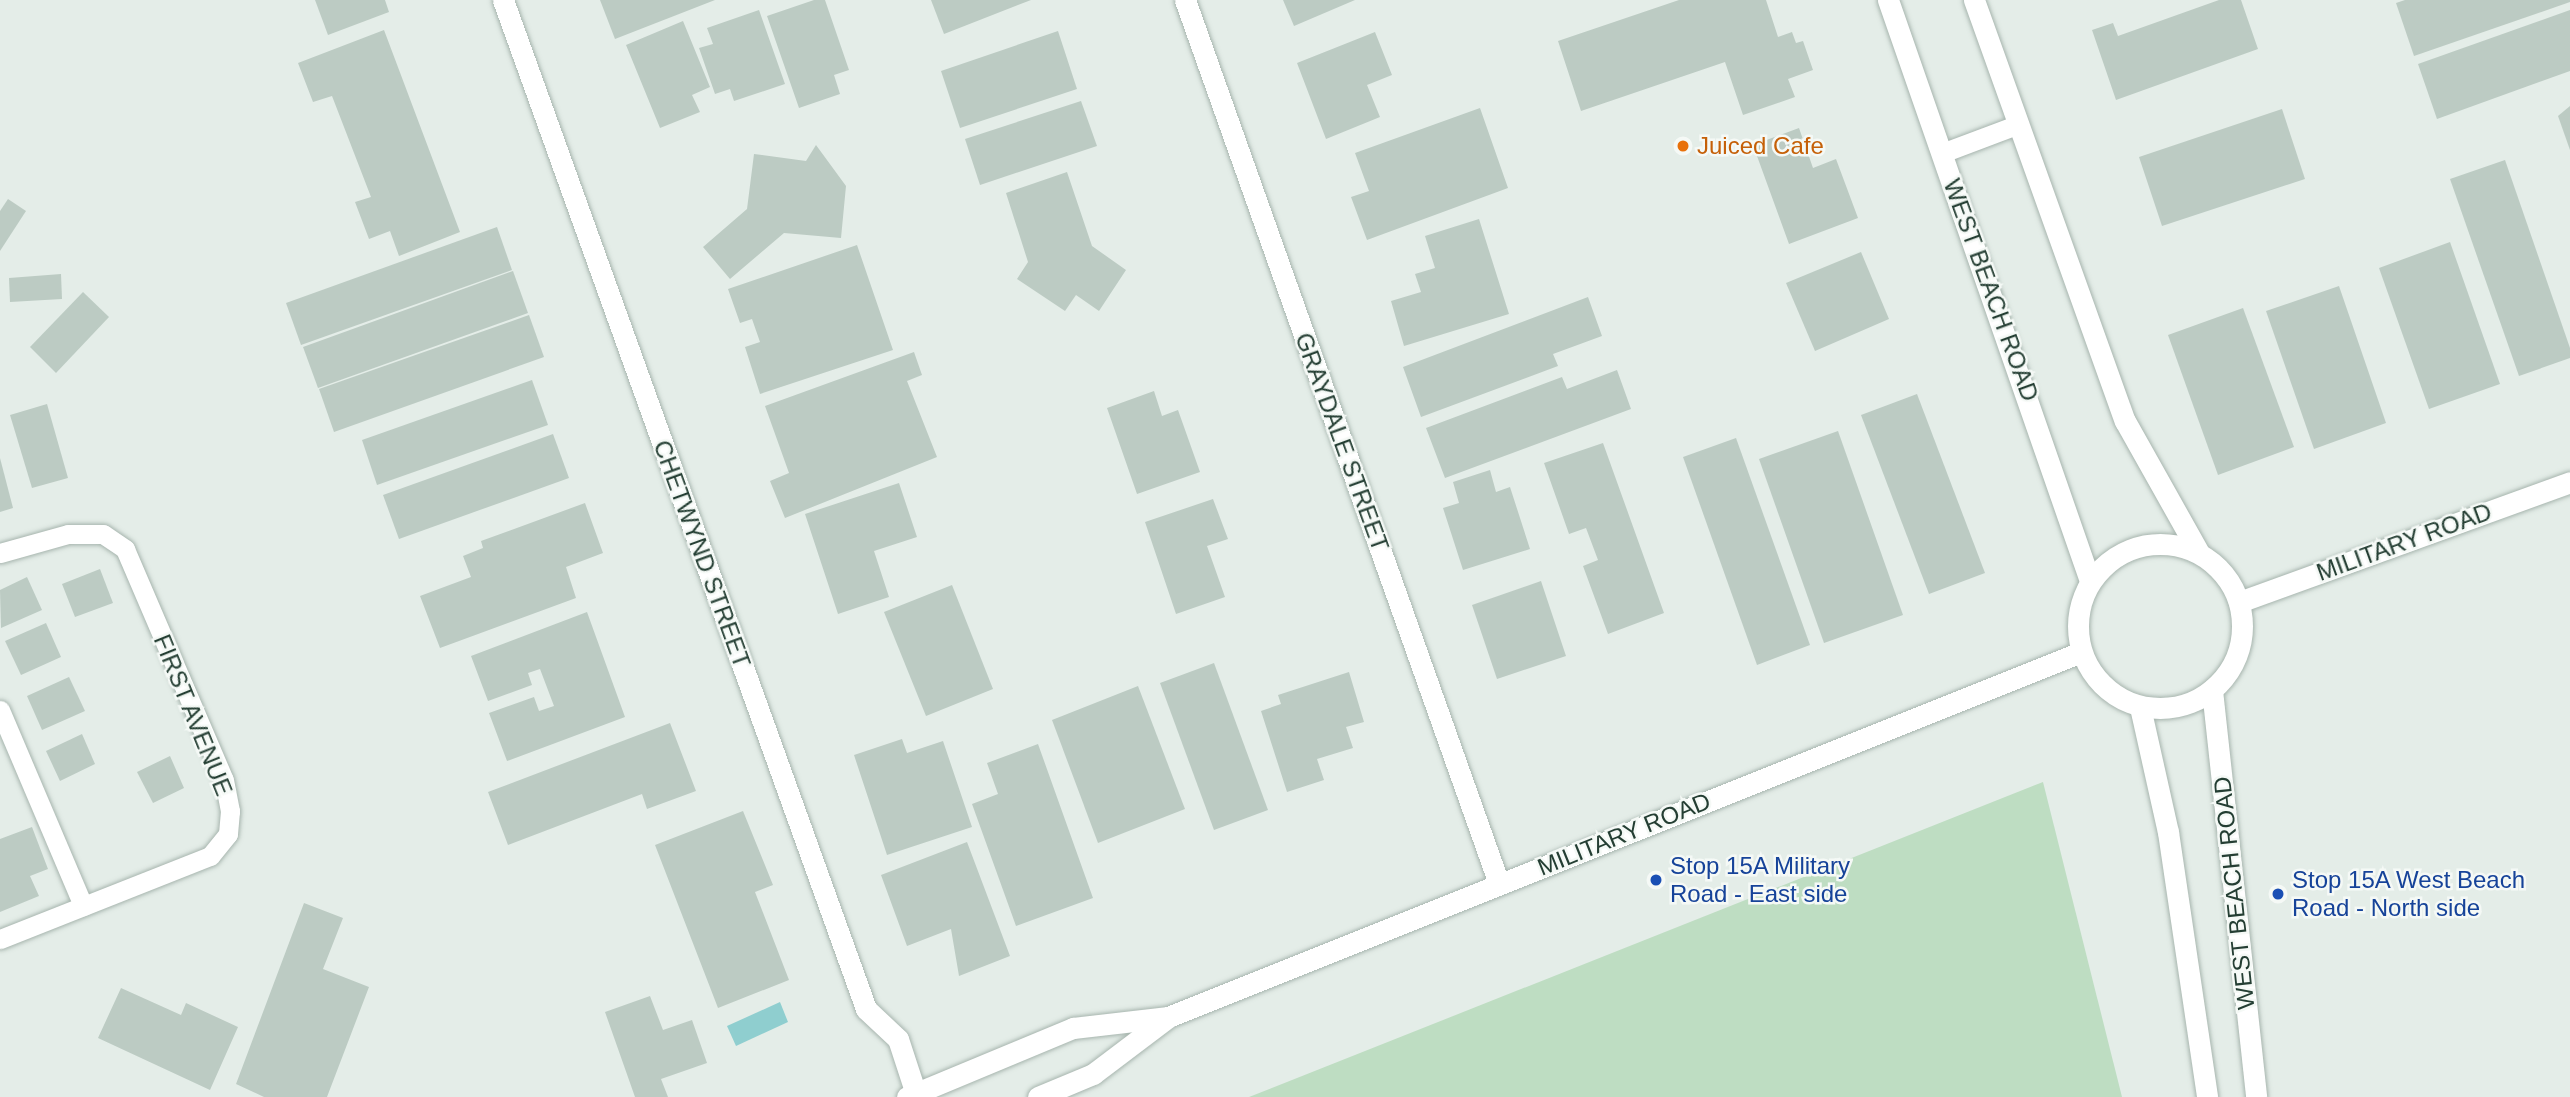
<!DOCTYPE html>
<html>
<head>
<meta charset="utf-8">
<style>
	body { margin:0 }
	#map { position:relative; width:2570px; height:1097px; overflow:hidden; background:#e4ede8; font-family:Arial,sans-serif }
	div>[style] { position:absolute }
	.green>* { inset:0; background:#beddc2 }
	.water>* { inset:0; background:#8fcecf }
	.building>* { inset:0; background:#bccbc3 }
	.roads { filter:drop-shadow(0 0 2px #a7b5ae) drop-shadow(0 0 2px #a7b5ae) }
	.lane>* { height:19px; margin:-9.5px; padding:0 9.5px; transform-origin:9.5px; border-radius:9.5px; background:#fff }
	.street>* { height:21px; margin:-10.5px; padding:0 10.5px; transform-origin:10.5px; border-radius:10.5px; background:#fff }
	.secondary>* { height:21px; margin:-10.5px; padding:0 10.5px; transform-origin:10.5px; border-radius:10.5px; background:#fff }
	.secondary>.ring { margin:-10.5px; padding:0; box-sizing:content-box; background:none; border:21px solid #fff; border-radius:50% }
	.dots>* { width:19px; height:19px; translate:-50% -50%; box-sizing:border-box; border:4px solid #f5f9f6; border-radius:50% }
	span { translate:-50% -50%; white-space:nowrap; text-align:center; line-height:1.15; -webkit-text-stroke:5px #f5f9f6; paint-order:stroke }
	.food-label { font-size:24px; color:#c56008 }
	.left { translate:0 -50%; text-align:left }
	.street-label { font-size:24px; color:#243e33 }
	.transit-label { font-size:24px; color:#164399 }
</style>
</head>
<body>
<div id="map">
	<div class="green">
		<div style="clip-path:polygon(2043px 782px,2122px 1097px,1249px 1097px)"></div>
	</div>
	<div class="water">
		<div style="clip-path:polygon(780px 1002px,788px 1022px,736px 1046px,727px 1026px)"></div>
	</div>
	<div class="building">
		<div style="clip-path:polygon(315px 0,385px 0,389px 12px,328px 35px)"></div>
		<div style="clip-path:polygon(600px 0,715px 0,615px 39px)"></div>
		<div style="clip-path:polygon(814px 0,825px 0,849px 70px,834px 75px,840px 94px,799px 108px,767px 16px)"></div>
		<div style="clip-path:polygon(931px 0,1031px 0,944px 34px)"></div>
		<div style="clip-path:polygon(1283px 0,1355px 0,1294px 26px)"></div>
		<div style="clip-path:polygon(1679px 0,1766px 0,1778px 37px,1792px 32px,1796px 43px,1803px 41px,1813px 70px,1788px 79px,1795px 97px,1743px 115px,1725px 62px,1581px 111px,1558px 41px)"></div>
		<div style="clip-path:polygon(2219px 0,2241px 0,2258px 49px,2116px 100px,2092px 30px,2113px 23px,2118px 36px)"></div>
		<div style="clip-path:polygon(2405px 0,2570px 0,2570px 2px,2414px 56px,2396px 3px)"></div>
		<div style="clip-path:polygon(759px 10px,785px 84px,734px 101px,730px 89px,715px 94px,699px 48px,713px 44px,707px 28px)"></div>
		<div style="clip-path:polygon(2570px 10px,2570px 71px,2437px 119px,2418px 64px)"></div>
		<div style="clip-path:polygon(683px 21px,710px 87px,692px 95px,700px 112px,660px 128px,626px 45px)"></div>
		<div style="clip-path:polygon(384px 30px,460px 232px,399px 256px,390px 231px,369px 239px,355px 202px,371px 197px,332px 96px,313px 102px,298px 63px)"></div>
		<div style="clip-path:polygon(1058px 31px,1077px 89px,960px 128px,941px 71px)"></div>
		<div style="clip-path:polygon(1375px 32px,1392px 75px,1367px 85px,1380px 117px,1326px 139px,1297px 63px)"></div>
		<div style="clip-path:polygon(1081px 101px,1097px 146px,980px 185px,965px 139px)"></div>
		<div style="clip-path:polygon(2570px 106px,2570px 150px,2558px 116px)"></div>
		<div style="clip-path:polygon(1480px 108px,1508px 188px,1367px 240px,1351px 197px,1369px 191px,1355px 153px)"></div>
		<div style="clip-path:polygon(2282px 109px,2305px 179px,2162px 226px,2139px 157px)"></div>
		<div style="clip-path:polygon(1799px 128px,1813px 168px,1836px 159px,1858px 218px,1789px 244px,1753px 145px)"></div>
		<div style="clip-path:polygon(816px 145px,846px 186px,841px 238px,784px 233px,730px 279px,703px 247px,747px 209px,754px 154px,806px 161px)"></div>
		<div style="clip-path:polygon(2505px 160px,2570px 348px,2570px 358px,2519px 376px,2450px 179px)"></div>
		<div style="clip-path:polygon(1067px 172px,1092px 246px,1126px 270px,1099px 311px,1076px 295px,1065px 311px,1017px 279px,1028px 262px,1006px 193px)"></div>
		<div style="clip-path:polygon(8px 199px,26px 211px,0 251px,0 211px)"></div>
		<div style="clip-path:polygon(1479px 219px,1509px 314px,1404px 346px,1391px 301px,1421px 292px,1415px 274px,1435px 268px,1425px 236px)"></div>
		<div style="clip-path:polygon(497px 227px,512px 270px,301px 345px,286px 303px)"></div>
		<div style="clip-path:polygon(2450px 242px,2500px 384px,2429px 409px,2379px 268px)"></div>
		<div style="clip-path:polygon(857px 245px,893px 350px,760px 394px,745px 347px,760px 342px,752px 319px,740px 323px,728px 289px)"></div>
		<div style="clip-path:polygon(1861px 252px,1889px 319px,1815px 351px,1786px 283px)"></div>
		<div style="clip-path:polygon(513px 271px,528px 313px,318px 388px,303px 347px)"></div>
		<div style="clip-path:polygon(61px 274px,62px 299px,10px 302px,9px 278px)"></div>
		<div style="clip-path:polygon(2339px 286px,2386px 423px,2314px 449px,2266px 311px)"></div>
		<div style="clip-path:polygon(83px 292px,109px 317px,56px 373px,30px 347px)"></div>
		<div style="clip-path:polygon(1588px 297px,1602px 336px,1553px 354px,1558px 366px,1421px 417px,1403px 367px)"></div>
		<div style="clip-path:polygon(2243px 308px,2294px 447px,2218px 475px,2168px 335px)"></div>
		<div style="clip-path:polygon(529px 315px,544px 357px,334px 432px,319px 389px)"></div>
		<div style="clip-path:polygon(914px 352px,922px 375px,907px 381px,937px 457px,785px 518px,770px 481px,789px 473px,765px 406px)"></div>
		<div style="clip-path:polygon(1617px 370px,1631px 409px,1445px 478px,1426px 428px,1562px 377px,1567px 389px)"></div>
		<div style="clip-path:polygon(532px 380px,548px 425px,377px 485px,362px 440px)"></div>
		<div style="clip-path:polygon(1154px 391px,1162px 416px,1178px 410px,1200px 472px,1137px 494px,1107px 408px)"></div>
		<div style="clip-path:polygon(1917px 394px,1985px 573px,1929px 594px,1861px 415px)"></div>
		<div style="clip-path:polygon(47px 404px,68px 478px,32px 488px,10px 415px)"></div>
		<div style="clip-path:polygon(1838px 431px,1903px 615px,1824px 643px,1759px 459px)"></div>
		<div style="clip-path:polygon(553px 434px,569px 478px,399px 539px,383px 495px)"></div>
		<div style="clip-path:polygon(1736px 438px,1810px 645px,1757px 665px,1683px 457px)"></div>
		<div style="clip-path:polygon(1603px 443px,1664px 613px,1608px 634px,1583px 566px,1598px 560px,1586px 528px,1569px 534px,1544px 463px)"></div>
		<div style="clip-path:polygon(0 458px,13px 508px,0 512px)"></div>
		<div style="clip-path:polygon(1490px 470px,1496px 492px,1510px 487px,1530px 549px,1463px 570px,1443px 508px,1459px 503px,1453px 482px)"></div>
		<div style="clip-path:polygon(899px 483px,917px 537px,874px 551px,889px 597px,838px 614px,805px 514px)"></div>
		<div style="clip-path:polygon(1213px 499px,1228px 539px,1207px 546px,1225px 597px,1176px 614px,1145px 522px)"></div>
		<div style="clip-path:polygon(585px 503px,603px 553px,566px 567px,576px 598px,440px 648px,420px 596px,471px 577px,463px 556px,483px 548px,481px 541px)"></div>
		<div style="clip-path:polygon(100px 569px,113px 603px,75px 617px,62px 584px)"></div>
		<div style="clip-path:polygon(27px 577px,42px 610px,1px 628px,0 590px)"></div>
		<div style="clip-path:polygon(1541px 581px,1566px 656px,1497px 679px,1472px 605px)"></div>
		<div style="clip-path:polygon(952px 585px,993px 689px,926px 716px,884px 612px)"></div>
		<div style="clip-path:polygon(587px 612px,625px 717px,507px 761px,489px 713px,534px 697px,539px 711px,554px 706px,540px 669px,528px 673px,532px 685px,488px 701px,471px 656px)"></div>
		<div style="clip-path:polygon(46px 623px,61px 657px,21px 675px,5px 641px)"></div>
		<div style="clip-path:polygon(1214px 663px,1268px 810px,1214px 830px,1160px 683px)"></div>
		<div style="clip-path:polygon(1349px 672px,1364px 722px,1346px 727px,1353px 748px,1317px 759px,1324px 780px,1287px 792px,1261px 711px,1281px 704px,1278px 695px)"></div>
		<div style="clip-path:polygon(69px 677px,85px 711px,42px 730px,27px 696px)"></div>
		<div style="clip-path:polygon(1138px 686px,1185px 809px,1098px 843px,1052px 720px)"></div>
		<div style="clip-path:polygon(670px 723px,696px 791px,647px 809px,642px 794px,508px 845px,488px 792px)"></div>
		<div style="clip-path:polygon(82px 734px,95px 764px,60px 781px,46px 751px)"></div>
		<div style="clip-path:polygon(902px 739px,907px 753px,943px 741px,972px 827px,887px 855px,854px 755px)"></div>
		<div style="clip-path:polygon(1038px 744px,1093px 898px,1016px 926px,972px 804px,998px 794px,987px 763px)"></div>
		<div style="clip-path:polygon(170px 756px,184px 788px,153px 803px,137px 772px)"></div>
		<div style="clip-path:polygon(743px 811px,773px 885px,755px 892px,789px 980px,718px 1008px,655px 845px)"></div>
		<div style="clip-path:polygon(32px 827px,48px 869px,30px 876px,39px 896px,0 912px,0 839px)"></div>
		<div style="clip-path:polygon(967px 842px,1010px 956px,959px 976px,951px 929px,907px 946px,881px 875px)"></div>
		<div style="clip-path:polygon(304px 903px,343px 918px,323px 969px,369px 987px,327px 1097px,264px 1097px,236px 1084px)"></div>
		<div style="clip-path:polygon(121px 988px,181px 1015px,186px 1003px,238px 1027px,210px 1090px,98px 1038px)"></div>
		<div style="clip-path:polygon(650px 996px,663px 1030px,692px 1020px,707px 1063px,661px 1079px,668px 1097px,635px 1097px,605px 1012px)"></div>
	</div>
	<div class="roads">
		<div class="lane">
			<div style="left:1942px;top:153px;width:82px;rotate:-20.6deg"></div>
			<div style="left:0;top:553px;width:71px;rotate:-15.6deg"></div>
			<div style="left:68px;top:534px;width:35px"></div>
			<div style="left:103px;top:534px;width:27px;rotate:34deg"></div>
			<div style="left:125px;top:549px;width:251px;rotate:66.8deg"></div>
			<div style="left:224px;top:780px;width:32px;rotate:79deg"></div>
			<div style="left:230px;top:811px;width:23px;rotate:95deg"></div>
			<div style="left:228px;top:834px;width:28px;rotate:129deg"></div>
			<div style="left:210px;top:856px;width:226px;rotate:158.4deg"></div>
			<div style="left:0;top:710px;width:213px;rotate:67deg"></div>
		</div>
		<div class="street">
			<div style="left:503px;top:0;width:1072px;rotate:70.21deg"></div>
			<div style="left:866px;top:1009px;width:44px;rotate:43.2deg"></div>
			<div style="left:898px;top:1039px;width:61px;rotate:71.9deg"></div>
			<div style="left:1185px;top:0;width:938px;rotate:70.44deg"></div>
		</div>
		<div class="secondary">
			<div style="left:1888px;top:0;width:615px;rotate:70.83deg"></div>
			<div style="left:1974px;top:0;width:447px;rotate:70.3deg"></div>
			<div style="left:2125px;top:421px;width:151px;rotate:60.7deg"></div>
			<div class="ring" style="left:2078px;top:544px;width:143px;height:143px"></div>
			<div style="left:2239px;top:602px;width:352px;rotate:-19.9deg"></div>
			<div style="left:2212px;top:690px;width:409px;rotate:83.8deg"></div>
			<div style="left:2140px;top:707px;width:128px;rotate:77.4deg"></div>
			<div style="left:2168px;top:832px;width:268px;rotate:81.6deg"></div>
			<div style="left:907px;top:1097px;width:180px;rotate:-22.6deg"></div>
			<div style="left:1073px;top:1028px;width:96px;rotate:-6.6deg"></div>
			<div style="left:1168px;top:1017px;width:983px;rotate:-21.79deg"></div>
			<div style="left:1038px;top:1097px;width:60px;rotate:-22.7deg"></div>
			<div style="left:1093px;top:1074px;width:93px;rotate:-37.1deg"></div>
		</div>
	</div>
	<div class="dots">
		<div style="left:1683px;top:146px;background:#e8710a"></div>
		<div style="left:1656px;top:880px;background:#1a4fb4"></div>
		<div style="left:2278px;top:894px;background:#1a4fb4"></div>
	</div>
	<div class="food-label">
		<span class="left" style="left:1697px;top:146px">Juiced Cafe</span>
	</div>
	<div class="street-label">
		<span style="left:1991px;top:290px;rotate:70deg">WEST BEACH ROAD</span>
		<span style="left:1342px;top:442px;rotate:70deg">GRAYDALE STREET</span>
		<span style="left:2404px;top:542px;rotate:-20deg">MILITARY ROAD</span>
		<span style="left:702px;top:554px;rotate:70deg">CHETWYND STREET</span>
		<span style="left:193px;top:715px;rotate:68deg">FIRST AVENUE</span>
		<span style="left:1624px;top:834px;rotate:-22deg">MILITARY ROAD</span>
		<span style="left:2234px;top:893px;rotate:-96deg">WEST BEACH ROAD</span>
	</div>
	<div class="transit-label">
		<span class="left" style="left:1670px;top:880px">Stop 15A Military<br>Road - East side</span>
		<span class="left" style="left:2292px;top:894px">Stop 15A West Beach<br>Road - North side</span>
	</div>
</div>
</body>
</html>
